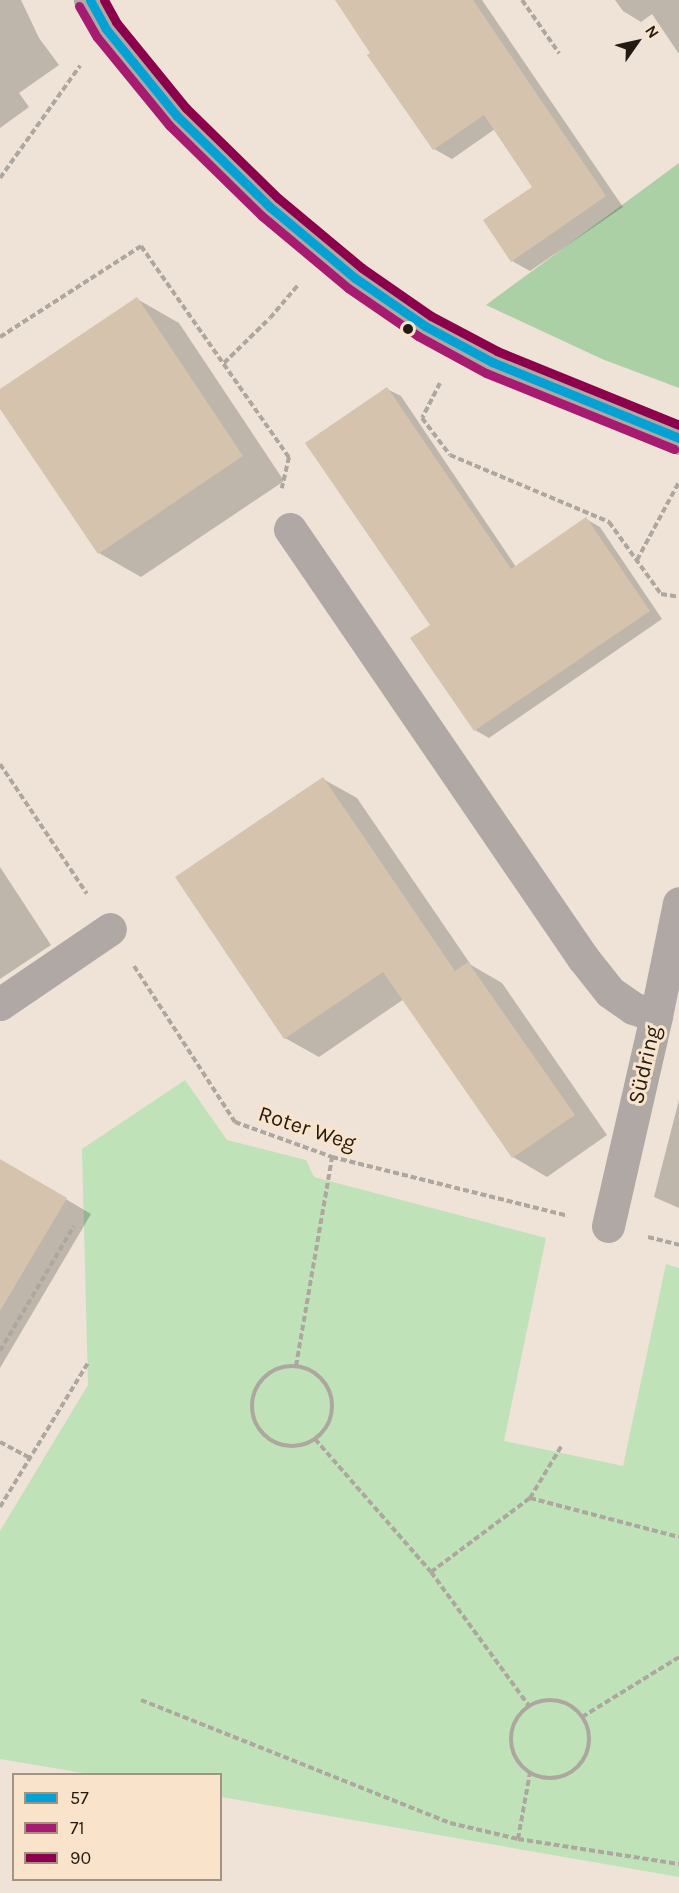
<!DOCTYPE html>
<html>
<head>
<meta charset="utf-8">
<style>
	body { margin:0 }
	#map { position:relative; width:679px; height:1893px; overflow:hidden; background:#eee3d6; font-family:Karla,sans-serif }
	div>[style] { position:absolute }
	.green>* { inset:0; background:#c0e2b9 }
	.forest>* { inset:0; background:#abd0a6 }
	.shadow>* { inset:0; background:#0003 }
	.building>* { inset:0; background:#d5c3ae }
	.path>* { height:4px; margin-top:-2px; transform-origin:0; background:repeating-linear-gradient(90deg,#ada7a0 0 6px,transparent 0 9px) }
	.path>.ring { margin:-2px; padding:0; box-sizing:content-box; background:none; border:4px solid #ada7a0; border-radius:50% }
	.minor>* { height:33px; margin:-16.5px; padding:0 16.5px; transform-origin:16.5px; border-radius:16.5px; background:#afa8a4 }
	.bus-1>* { height:9px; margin:-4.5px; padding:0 4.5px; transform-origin:4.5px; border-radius:4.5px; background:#04a1d5 }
	.bus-2>* { height:9px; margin:-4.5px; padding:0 4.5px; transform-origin:4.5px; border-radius:4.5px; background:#a71b71 }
	.bus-3>* { height:9px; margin:-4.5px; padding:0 4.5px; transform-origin:4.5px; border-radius:4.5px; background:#8d004c }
	.dots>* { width:16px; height:16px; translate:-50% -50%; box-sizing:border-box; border:3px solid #f9e4cb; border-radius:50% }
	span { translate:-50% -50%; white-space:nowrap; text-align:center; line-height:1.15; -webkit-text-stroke:6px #f9e4cb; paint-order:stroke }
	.street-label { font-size:22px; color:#231b12 }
	.legend { position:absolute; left:12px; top:1773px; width:210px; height:108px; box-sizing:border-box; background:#f9e4cb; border:2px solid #a39481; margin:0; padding:8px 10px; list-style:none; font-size:18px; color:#231b12 }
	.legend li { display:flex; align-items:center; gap:12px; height:30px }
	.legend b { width:30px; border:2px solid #a39481 }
	.north { position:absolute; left:607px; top:12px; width:60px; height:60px; -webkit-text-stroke:4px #f9e4cb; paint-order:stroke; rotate:56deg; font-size:16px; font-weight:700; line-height:24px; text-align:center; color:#231b12 }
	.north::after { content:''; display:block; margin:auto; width:21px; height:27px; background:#231b12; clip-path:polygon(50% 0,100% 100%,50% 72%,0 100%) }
</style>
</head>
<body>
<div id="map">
	<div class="green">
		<div style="clip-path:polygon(185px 1080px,227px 1140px,306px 1160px,314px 1177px,546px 1238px,504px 1441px,623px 1466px,666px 1264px,679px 1268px,679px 1877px,221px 1797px,220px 1774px,89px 1774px,0 1759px,0 1531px,88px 1385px,82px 1149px)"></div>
	</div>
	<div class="forest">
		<div style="clip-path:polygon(679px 163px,679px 388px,602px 359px,486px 305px)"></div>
	</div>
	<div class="shadow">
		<div style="clip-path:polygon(0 0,21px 0,39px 38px,59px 65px,19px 93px,29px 107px,0 128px)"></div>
		<div style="clip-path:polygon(337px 0,482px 0,623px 207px,530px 271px,512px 261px,534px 188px,495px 129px,452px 159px,434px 149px)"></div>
		<div style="clip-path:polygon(615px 0,679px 0,679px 54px,652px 14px,641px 22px,623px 11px)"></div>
		<div style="clip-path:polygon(137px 299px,179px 323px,284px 481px,141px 577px,99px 553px,0 407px,0 391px)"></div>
		<div style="clip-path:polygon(387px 389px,401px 396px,516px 567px,586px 519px,600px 527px,662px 619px,489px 738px,475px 730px,432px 626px)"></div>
		<div style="clip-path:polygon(323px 779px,357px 798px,471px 965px,502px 983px,607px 1135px,547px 1177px,513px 1157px,404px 999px,319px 1057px,285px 1038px)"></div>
		<div style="clip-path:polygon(0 867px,51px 945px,0 979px)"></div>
		<div style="clip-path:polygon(679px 1100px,679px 1208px,654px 1197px)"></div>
		<div style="clip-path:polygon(0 1160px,91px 1214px,0 1368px)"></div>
	</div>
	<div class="building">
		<div style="clip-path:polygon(335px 0,473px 0,606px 196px,511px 262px,483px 220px,532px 187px,484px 115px,433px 150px,367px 55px,370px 53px)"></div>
		<div style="clip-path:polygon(137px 297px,243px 456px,98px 554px,0 409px,0 389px)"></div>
		<div style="clip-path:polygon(387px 387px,511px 569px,586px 517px,650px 611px,474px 731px,410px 638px,430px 625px,305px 443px)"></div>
		<div style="clip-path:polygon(323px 777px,455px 971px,468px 962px,575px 1115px,512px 1158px,383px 972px,284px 1039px,175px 877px)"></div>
		<div style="clip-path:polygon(0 1159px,67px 1198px,0 1311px)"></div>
	</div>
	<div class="path">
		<div style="left:522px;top:0;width:65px;rotate:55.1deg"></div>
		<div style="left:0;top:178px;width:138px;rotate:-54.5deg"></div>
		<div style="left:0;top:337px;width:168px;rotate:-32.8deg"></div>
		<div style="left:141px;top:246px;width:258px;rotate:55deg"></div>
		<div style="left:289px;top:457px;width:32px;rotate:103deg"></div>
		<div style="left:224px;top:363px;width:64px;rotate:-44.4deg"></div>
		<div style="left:270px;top:318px;width:43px;rotate:-49.7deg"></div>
		<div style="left:440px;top:383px;width:39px;rotate:117deg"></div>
		<div style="left:422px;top:418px;width:46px;rotate:52.9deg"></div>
		<div style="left:450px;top:455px;width:173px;rotate:22.8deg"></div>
		<div style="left:609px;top:522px;width:89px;rotate:54.2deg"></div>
		<div style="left:661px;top:594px;width:18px;rotate:9deg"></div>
		<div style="left:637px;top:560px;width:89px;rotate:-61.7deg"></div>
		<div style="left:0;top:764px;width:156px;rotate:56.2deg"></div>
		<div style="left:134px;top:966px;width:186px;rotate:57.1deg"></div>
		<div style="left:235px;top:1122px;width:103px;rotate:19.8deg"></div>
		<div style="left:332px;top:1157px;width:243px;rotate:14deg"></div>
		<div style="left:648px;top:1237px;width:32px;rotate:14deg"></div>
		<div style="left:0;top:1351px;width:145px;rotate:-59.4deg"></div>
		<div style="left:296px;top:1366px;width:212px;rotate:-80.2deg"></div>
		<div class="ring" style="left:252px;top:1366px;width:76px;height:76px"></div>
		<div style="left:315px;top:1439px;width:176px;rotate:48.9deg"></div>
		<div style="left:431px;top:1572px;width:166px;rotate:53.8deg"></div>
		<div style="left:0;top:1442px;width:34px;rotate:28deg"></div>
		<div style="left:530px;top:1498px;width:62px;rotate:-58.9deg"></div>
		<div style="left:0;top:1507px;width:169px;rotate:-58.6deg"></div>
		<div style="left:431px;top:1572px;width:124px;rotate:-36.8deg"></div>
		<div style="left:530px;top:1498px;width:154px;rotate:14.7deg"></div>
		<div style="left:141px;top:1700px;width:333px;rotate:21.7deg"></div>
		<div style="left:450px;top:1823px;width:70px;rotate:13.2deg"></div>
		<div style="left:518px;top:1839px;width:163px;rotate:8.8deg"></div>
		<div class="ring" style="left:511px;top:1700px;width:74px;height:74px"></div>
		<div style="left:582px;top:1717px;width:114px;rotate:-31.7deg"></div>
		<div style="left:518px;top:1839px;width:68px;rotate:-79.8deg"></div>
	</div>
	<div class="minor">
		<div style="left:90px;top:0;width:33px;rotate:61deg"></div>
		<div style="left:106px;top:29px;width:112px;rotate:50.8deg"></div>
		<div style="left:177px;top:116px;width:130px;rotate:44.4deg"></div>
		<div style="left:270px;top:207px;width:111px;rotate:39.9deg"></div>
		<div style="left:355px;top:278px;width:85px;rotate:34.4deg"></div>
		<div style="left:425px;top:326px;width:76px;rotate:28.2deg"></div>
		<div style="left:492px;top:362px;width:202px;rotate:22.1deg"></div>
		<div style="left:290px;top:529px;width:520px;rotate:55.67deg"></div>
		<div style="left:583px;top:958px;width:43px;rotate:51.5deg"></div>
		<div style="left:610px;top:992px;width:28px;rotate:35deg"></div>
		<div style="left:633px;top:1008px;width:24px;rotate:19deg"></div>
		<div style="left:0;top:1004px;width:133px;rotate:-34.3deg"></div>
		<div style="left:608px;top:1226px;width:215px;rotate:-77.1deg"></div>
		<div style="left:656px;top:1016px;width:115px;rotate:-78.5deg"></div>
	</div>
	<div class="bus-1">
		<div style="left:90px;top:0;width:33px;rotate:61deg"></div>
		<div style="left:106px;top:29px;width:112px;rotate:50.8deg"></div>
		<div style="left:177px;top:116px;width:130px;rotate:44.4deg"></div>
		<div style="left:270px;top:207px;width:111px;rotate:39.9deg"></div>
		<div style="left:355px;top:278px;width:85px;rotate:34.4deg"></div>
		<div style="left:425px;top:326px;width:76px;rotate:28.2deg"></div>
		<div style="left:492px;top:362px;width:202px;rotate:22.1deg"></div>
	</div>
	<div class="bus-2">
		<div style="left:79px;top:6px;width:36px;rotate:60deg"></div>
		<div style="left:97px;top:37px;width:114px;rotate:50.7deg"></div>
		<div style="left:169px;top:125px;width:130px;rotate:44.4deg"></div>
		<div style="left:262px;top:216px;width:112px;rotate:39.9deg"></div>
		<div style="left:348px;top:288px;width:85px;rotate:34.4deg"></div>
		<div style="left:418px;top:336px;width:77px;rotate:28.6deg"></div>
		<div style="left:486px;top:373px;width:203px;rotate:22deg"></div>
	</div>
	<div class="bus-3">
		<div style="left:104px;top:0;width:25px;rotate:61deg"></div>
		<div style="left:116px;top:22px;width:111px;rotate:50.9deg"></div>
		<div style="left:186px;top:108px;width:129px;rotate:44.4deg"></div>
		<div style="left:278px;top:198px;width:109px;rotate:39.8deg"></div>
		<div style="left:362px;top:268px;width:84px;rotate:34.8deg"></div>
		<div style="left:431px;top:316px;width:75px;rotate:27.9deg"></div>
		<div style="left:497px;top:351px;width:196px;rotate:22.1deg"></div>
	</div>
	<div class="dots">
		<div style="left:408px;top:329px;background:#231b12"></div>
	</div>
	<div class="street-label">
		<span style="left:645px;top:1065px;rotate:-77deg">Südring</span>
		<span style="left:307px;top:1129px;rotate:18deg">Roter Weg</span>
	</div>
	<ul class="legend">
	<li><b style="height:8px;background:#04a1d5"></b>57</li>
	<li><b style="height:8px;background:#a71b71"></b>71</li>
	<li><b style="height:8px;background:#8d004c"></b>90</li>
	</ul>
	<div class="north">N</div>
</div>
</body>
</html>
